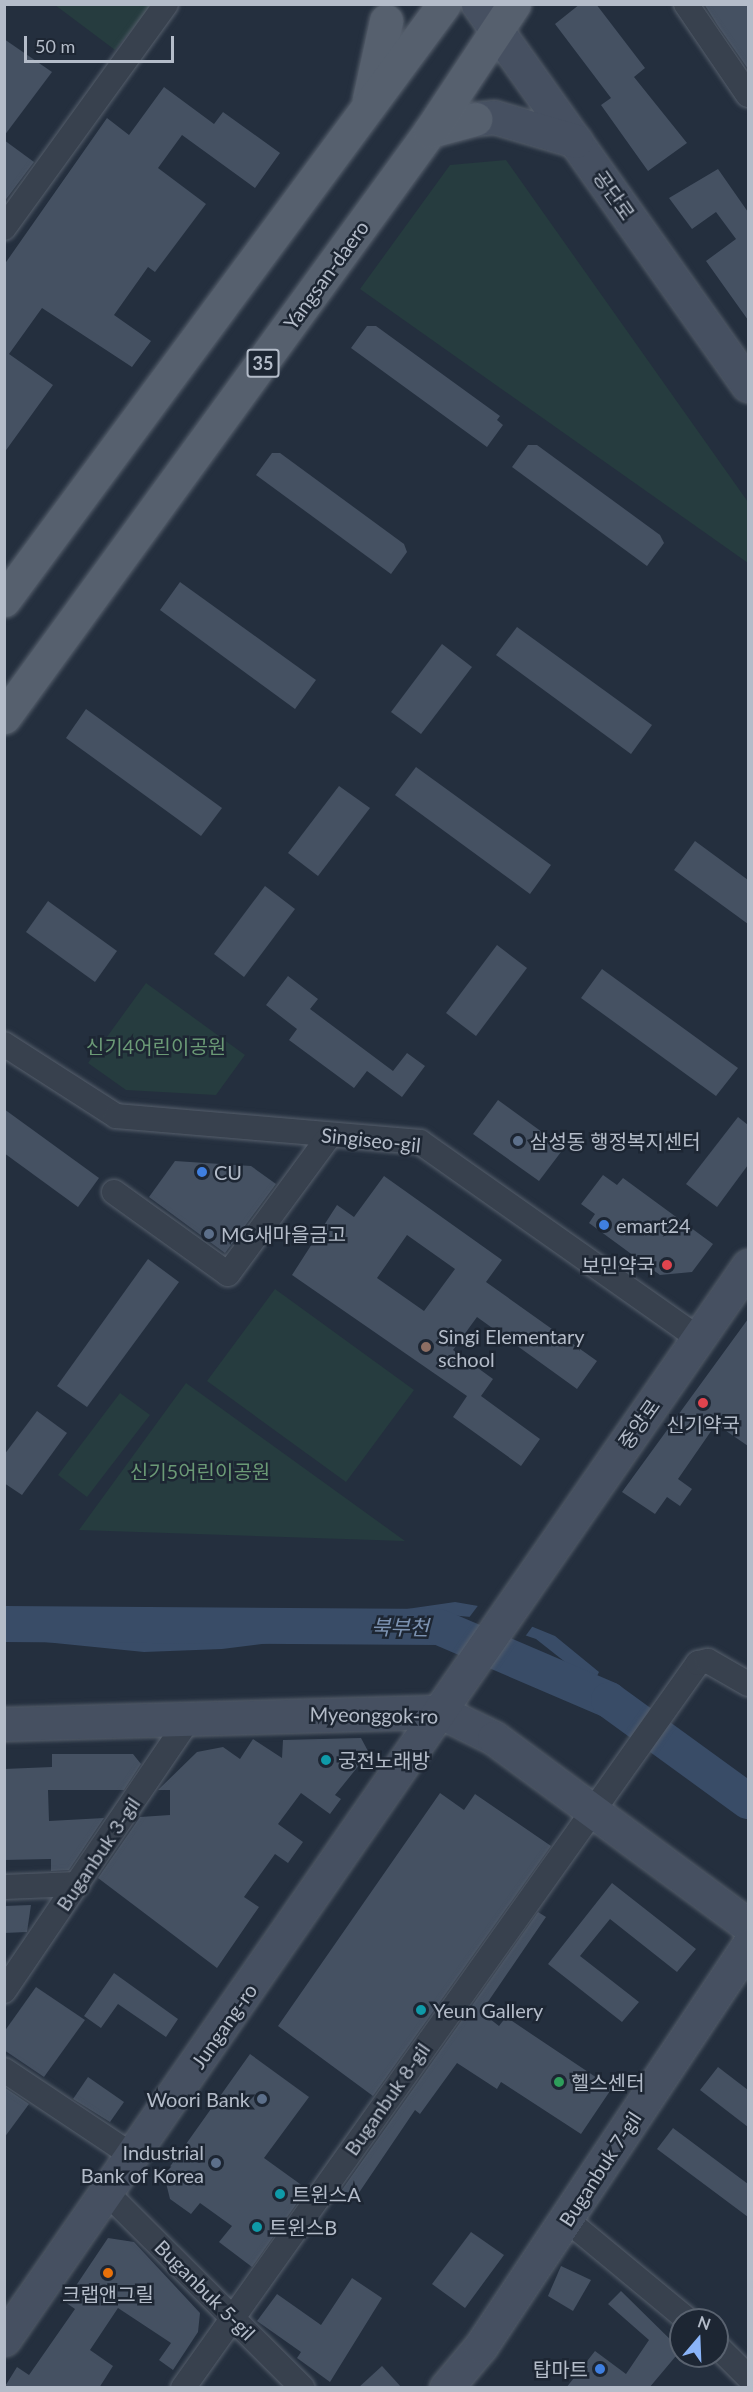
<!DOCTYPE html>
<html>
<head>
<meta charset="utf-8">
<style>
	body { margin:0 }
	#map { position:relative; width:753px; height:2392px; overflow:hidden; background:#242f3e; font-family:Lato,"Noto Sans KR",sans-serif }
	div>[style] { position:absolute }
	.green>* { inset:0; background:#263c3f }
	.water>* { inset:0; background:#394c67 }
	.pier>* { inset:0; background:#242f3e }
	.river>* { height:36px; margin:-18px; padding:0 18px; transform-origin:18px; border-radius:18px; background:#394c67 }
	.building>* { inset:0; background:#455162 }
	.roads { filter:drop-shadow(0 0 2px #565f6c) drop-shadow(0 0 2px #565f6c) }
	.street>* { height:24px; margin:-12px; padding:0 12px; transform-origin:12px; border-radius:12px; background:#38414e }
	.secondary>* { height:33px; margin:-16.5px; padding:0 16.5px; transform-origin:16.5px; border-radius:16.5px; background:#465061 }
	.primary>* { height:33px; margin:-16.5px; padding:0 16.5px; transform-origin:16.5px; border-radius:16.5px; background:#56606e }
	.dots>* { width:16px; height:16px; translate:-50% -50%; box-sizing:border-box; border:3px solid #1d2633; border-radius:50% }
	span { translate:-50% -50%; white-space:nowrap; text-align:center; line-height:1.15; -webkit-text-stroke:5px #1d2633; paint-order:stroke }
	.shield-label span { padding:2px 4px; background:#1d2633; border:2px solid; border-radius:4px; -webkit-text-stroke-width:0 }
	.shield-label { font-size:18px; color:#b4bcc9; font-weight:700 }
	.street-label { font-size:20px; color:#b4bcc9 }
	.park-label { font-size:20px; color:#6b9a76 }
	.poi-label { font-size:20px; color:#b4bcc9 }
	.left { translate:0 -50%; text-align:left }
	.right { translate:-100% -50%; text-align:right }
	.water-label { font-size:21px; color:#7c92b1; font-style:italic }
	.frame { position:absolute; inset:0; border:6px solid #b4bcc9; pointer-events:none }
	.north { position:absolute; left:669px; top:2308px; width:60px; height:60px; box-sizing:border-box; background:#1d2633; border:2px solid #59626f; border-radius:50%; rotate:19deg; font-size:16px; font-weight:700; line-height:24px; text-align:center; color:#b4bcc9 }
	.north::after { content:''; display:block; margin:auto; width:21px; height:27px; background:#8ab4f8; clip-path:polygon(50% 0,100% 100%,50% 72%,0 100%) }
	.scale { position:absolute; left:24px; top:36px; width:150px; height:27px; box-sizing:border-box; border:3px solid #b4bcc9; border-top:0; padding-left:8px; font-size:18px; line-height:21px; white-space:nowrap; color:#b4bcc9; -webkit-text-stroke:4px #1d2633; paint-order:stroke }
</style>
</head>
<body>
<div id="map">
	<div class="green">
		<div style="clip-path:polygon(55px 5px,152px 5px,115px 50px)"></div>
		<div style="clip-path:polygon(506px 160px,748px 502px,748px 563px,360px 289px,450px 165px)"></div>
		<div style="clip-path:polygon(146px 983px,245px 1055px,216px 1095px,126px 1090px,88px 1063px)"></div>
		<div style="clip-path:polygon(275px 1289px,414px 1390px,346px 1482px,207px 1381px)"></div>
		<div style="clip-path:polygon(186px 1383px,405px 1541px,79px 1530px)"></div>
		<div style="clip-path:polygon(120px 1393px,150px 1415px,87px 1497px,58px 1475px)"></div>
	</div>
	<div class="water">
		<div style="clip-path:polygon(455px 1602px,484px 1607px,555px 1636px,599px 1672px,593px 1684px,536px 1639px,471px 1617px,438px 1614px,399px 1613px,348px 1633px,222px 1649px,144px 1652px,5px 1638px,5px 1623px,170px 1634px,249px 1632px)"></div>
	</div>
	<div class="pier">
		<div style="clip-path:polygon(480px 1603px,485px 1604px,535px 1623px,524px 1638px,468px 1619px)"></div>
	</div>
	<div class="river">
		<div style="left:4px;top:1624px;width:435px;rotate:0.4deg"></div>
		<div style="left:439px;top:1627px;width:185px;rotate:23.2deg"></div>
		<div style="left:609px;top:1700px;width:172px;rotate:36deg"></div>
	</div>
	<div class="building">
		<div style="clip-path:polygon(580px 4px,596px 4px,645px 68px,634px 77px,687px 143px,648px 171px,601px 105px,611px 98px,555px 24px)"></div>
		<div style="clip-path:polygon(704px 4px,748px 4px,748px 69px,718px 26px)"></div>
		<div style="clip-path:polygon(4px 39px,52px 72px,4px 136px)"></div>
		<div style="clip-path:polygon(164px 87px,214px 124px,223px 112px,280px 153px,255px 188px,182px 135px,158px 168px,206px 204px,155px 272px,148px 267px,114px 315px,151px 341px,132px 367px,42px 308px,9px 354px,53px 385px,4px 453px,4px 265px,107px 118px,129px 135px)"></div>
		<div style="clip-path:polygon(4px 140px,34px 162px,4px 202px)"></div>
		<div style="clip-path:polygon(718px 169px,748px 212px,748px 320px,706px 261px,736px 239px,716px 212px,692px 229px,669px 198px)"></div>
		<div style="clip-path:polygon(367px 326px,376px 326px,500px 416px,497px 420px,503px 425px,487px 447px,351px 348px)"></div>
		<div style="clip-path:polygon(528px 445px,537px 445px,660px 535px,664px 543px,647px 566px,512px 467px)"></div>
		<div style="clip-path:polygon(272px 453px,280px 453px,404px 544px,407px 552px,391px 574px,256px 475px)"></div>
		<div style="clip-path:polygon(180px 582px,316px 680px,295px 709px,160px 610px)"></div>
		<div style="clip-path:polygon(517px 627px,652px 725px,631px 754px,496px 655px)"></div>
		<div style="clip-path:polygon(442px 644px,472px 667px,421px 734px,391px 712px)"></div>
		<div style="clip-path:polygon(86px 709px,222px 808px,201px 836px,66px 738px)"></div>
		<div style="clip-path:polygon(416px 767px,551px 865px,530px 894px,395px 795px)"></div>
		<div style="clip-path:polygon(339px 786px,370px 808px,318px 876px,288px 853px)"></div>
		<div style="clip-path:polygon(695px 841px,748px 880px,748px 924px,674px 870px)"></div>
		<div style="clip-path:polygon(265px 886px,295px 909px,244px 977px,214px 954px)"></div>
		<div style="clip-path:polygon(48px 901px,117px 951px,95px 982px,26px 932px)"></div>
		<div style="clip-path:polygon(497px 945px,527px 968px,476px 1036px,446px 1013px)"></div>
		<div style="clip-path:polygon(602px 969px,738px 1068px,716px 1096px,581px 998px)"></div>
		<div style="clip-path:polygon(288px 976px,318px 999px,310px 1009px,393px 1071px,407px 1053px,425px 1066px,402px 1097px,367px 1071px,354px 1088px,289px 1040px,297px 1029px,266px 1005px)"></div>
		<div style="clip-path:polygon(498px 1100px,564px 1148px,539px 1181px,473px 1134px)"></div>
		<div style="clip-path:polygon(4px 1109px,99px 1178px,78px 1207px,4px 1153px)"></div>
		<div style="clip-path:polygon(738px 1117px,748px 1125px,748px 1165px,717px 1207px,686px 1184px)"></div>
		<div style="clip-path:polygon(175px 1161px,251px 1166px,276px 1184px,225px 1253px,149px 1197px)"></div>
		<div style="clip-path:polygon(603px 1175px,617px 1185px,623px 1178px,713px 1244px,692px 1272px,660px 1275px,589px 1223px,595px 1214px,581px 1204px)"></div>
		<div style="clip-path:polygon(evenodd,384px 1176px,502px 1260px,486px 1282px,597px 1361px,577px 1389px,477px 1317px,453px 1350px,493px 1379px,481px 1396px,540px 1439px,521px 1466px,453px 1417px,467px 1396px,292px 1275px,337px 1205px,354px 1217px,384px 1176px,407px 1235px,455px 1269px,424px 1311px,377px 1278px,407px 1235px)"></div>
		<div style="clip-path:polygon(148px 1259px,179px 1282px,87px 1407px,57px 1386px)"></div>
		<div style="clip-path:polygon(748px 1319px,748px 1446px,716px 1424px,678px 1479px,692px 1489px,680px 1506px,667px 1497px,655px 1514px,622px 1492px)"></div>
		<div style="clip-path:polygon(37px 1411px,67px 1433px,22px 1495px,4px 1483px,4px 1455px)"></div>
		<div style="clip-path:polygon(361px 1738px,369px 1753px,335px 1795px,341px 1799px,330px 1814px,301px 1793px,278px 1824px,303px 1842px,288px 1863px,275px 1854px,244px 1897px,259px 1907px,217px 1968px,98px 1878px,140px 1817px,170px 1815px,170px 1790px,158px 1790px,197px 1752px,223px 1747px,240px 1759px,253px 1739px,282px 1758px,283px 1740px)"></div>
		<div style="clip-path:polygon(52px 1754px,133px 1754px,141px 1764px,124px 1790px,48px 1790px,49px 1821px,104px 1818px,69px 1870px,51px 1871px,51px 1859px,4px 1860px,4px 1769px,52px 1767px)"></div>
		<div style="clip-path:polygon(440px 1793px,464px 1810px,475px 1794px,551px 1846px,373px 2096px,278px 2026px)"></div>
		<div style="clip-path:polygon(612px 1883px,696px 1949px,677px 1972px,610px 1919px,580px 1956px,639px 2002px,622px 2022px,548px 1964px)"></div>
		<div style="clip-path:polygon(31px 1905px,27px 1932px,4px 1933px,4px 1906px)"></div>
		<div style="clip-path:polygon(538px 1912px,546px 1917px,481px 2012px,499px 2026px,506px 2017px,612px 2088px,581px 2134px,501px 2082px,497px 2089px,457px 2063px,420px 2114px,415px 2110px,354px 2200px,341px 2191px)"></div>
		<div style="clip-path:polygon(114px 1973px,178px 2019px,166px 2037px,118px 2004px,101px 2028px,84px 2016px)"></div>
		<div style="clip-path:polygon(36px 1987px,85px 2020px,44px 2077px,4px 2050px,4px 2032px)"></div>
		<div style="clip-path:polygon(250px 2054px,309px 2097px,264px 2158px,307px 2189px,252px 2267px,219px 2242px,232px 2226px,200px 2203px,191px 2214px,170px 2199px,164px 2175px)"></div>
		<div style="clip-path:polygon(718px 2067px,748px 2090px,748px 2127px,700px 2090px)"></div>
		<div style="clip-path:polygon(88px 2077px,124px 2102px,110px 2122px,73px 2099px)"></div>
		<div style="clip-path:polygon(4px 2087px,29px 2104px,4px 2138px)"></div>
		<div style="clip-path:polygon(673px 2128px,748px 2184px,748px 2217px,657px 2149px)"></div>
		<div style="clip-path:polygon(471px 2232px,504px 2255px,465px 2308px,432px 2284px)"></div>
		<div style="clip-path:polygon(108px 2238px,134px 2242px,200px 2313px,198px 2332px,173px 2370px,159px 2360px,171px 2343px,118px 2308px,90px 2350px,113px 2366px,99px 2388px,4px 2388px,17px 2367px,29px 2375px,75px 2309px,65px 2302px)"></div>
		<div style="clip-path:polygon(561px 2266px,591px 2280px,573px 2311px,548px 2296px)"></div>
		<div style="clip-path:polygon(352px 2278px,382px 2298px,330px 2382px,297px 2358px,301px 2352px,257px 2321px,277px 2294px,321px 2325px)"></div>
		<div style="clip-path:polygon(621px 2291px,681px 2350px,649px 2388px,566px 2388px,595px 2351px,626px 2374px,649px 2340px,608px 2304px)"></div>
		<div style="clip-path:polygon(382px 2366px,402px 2388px,358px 2388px)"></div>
	</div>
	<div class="roads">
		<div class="street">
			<div style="left:686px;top:4px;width:110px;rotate:55.7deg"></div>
			<div style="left:4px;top:228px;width:276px;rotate:-54.1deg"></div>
			<div style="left:4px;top:1044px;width:133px;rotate:32.7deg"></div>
			<div style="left:116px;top:1116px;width:305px;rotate:4.9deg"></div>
			<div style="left:420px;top:1142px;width:340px;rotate:35.2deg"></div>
			<div style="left:114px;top:1192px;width:140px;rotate:35.7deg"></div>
			<div style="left:228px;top:1274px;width:172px;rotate:-53.7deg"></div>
			<div style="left:4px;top:1887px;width:74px;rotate:-2.3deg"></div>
			<div style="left:4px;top:1991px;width:333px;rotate:-55.8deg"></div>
			<div style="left:4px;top:2070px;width:155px;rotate:33.7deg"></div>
			<div style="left:107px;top:2193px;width:276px;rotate:44.9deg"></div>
			<div style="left:567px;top:2220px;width:157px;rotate:39.6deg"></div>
			<div style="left:717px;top:2346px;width:44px;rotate:45deg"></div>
			<div style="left:183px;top:2388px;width:889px;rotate:-54.61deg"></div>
			<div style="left:698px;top:1663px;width:10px;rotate:-11deg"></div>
			<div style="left:708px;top:1661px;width:46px;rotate:29.9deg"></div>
		</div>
		<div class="secondary">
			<div style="left:478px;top:4px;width:467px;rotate:54.7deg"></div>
			<div style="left:475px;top:119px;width:19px;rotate:-6deg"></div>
			<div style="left:494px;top:117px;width:85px;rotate:16.3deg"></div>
			<div style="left:4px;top:1724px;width:437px;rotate:-1.6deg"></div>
			<div style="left:441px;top:1712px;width:59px;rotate:26.1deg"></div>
			<div style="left:494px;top:1738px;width:315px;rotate:36.4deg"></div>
			<div style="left:4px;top:2339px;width:1306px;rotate:-55.26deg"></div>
			<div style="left:446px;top:2388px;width:55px;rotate:-50.2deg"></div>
			<div style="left:481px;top:2346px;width:481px;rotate:-56.3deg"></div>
		</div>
		<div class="primary">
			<div style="left:369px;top:99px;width:80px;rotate:-77.7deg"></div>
			<div style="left:430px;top:131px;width:47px;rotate:-14.9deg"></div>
			<div style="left:4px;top:600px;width:741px;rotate:-53.56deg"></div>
			<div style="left:4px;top:717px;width:724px;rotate:-53.98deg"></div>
			<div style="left:430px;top:131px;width:152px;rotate:-56.5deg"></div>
		</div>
	</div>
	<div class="dots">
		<div style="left:518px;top:1141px;background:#5c6f8a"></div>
		<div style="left:202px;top:1172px;background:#3f7fe0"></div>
		<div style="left:604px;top:1225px;background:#3f7fe0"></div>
		<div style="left:209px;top:1234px;background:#5c6f8a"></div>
		<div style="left:667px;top:1265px;background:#e0444e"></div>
		<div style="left:426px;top:1347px;background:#8d6e63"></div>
		<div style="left:703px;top:1403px;background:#e0444e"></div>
		<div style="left:326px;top:1760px;background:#0f9aa8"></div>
		<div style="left:421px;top:2010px;background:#0f9aa8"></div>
		<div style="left:559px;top:2082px;background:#2e9e5b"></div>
		<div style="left:262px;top:2099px;background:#5c6f8a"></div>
		<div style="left:216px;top:2163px;background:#5c6f8a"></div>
		<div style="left:280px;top:2194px;background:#0f9aa8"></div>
		<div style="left:257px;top:2227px;background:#0f9aa8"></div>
		<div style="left:108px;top:2273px;background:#e8710a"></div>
		<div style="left:600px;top:2369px;background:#3f7fe0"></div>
	</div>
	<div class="shield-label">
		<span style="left:263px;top:363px">35</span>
	</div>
	<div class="street-label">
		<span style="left:614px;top:195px;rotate:55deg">공단로</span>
		<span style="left:326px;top:275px;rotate:-54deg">Yangsan-daero</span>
		<span style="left:371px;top:1140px;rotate:6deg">Singiseo-gil</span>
		<span style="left:639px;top:1424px;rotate:-55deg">중앙로</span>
		<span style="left:374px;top:1715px;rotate:1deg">Myeonggok-ro</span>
		<span style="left:98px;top:1854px;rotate:-56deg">Buganbuk 3-gil</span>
		<span style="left:224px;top:2026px;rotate:-55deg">Jungang-ro</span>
		<span style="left:387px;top:2099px;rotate:-55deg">Buganbuk 8-gil</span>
		<span style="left:600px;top:2169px;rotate:-57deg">Buganbuk 7-gil</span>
		<span style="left:205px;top:2290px;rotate:45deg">Buganbuk 5-gil</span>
	</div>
	<div class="park-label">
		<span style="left:156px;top:1046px">신기4어린이공원</span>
		<span style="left:200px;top:1471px">신기5어린이공원</span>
	</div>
	<div class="poi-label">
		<span class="left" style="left:530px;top:1141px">삼성동 행정복지센터</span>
		<span class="left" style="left:214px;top:1172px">CU</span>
		<span class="left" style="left:616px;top:1225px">emart24</span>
		<span class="left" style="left:221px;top:1234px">MG새마을금고</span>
		<span class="right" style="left:655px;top:1265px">보민약국</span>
		<span class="left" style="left:438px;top:1348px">Singi Elementary<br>school</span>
		<span style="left:703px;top:1424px">신기약국</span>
		<span class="left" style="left:338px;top:1760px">궁전노래방</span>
		<span class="left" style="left:433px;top:2010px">Yeun Gallery</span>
		<span class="left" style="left:571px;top:2082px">헬스센터</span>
		<span class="right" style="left:250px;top:2099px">Woori Bank</span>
		<span class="right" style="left:204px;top:2164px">Industrial<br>Bank of Korea</span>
		<span class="left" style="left:292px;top:2194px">트윈스A</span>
		<span class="left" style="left:269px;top:2227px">트윈스B</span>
		<span style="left:108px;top:2294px">크랩앤그릴</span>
		<span class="right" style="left:588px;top:2369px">탑마트</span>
	</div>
	<div class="water-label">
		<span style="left:400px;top:1627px;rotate:1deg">북부천</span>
	</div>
	<div class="frame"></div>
	<div class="north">N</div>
	<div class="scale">50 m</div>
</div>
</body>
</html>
